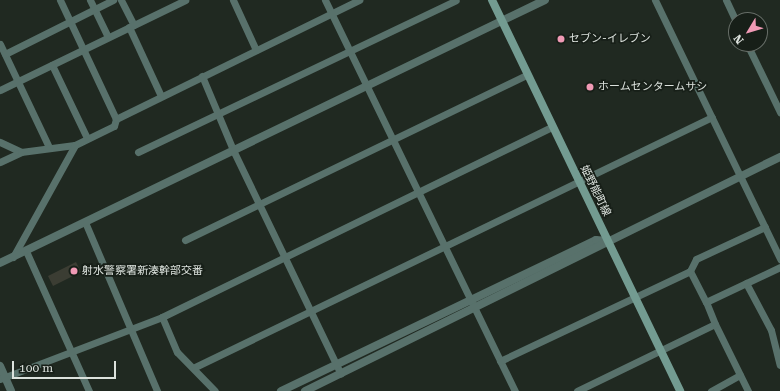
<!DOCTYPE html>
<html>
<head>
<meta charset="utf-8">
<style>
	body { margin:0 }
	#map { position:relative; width:780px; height:391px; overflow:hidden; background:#202921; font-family:"Roboto Serif","Noto Sans JP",serif }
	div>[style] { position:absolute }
	.building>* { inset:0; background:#3b3d33 }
	.minor>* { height:7px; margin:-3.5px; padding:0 3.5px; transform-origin:3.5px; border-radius:3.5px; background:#58716b }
	.tertiary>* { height:8px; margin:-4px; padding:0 4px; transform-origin:4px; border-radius:4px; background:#58716b }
	.secondary>* { height:8px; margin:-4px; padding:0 4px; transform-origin:4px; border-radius:4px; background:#739b91 }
	.dots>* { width:11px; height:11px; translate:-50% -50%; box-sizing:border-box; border:2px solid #171f18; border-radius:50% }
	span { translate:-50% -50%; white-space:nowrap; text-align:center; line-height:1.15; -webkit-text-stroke:3.5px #171f18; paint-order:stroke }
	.poi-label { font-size:11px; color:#dce2dd }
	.left { translate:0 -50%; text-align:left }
	.street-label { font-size:11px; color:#dce2dd }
	.north { position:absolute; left:728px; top:12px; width:40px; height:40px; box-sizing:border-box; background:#171f18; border:1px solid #666d67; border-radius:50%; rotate:232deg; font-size:11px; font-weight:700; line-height:16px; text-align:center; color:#dce2dd }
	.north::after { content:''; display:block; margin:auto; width:14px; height:18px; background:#f09ab5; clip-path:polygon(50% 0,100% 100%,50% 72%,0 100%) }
	.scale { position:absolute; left:12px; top:361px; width:104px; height:18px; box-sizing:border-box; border:2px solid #dce2dd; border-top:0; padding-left:5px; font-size:12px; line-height:14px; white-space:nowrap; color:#dce2dd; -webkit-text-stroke:3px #171f18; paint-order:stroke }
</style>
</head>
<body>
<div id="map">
	<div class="building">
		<div style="clip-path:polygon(76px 262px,81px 272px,53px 286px,48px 276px)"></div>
	</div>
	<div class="minor">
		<div style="left:60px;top:0;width:132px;rotate:64.8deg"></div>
		<div style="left:90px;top:0;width:41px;rotate:64.1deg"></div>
		<div style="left:121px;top:0;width:28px;rotate:63deg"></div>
		<div style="left:233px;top:0;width:55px;rotate:65.3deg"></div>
		<div style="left:325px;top:0;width:435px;rotate:64.1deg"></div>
		<div style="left:655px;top:0;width:288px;rotate:64.2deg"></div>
		<div style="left:726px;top:0;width:23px;rotate:65deg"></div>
		<div style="left:129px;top:27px;width:76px;rotate:65.1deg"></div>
		<div style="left:0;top:44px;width:114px;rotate:64.6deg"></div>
		<div style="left:747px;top:44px;width:76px;rotate:64.1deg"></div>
		<div style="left:5px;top:54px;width:121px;rotate:-26.6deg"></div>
		<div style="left:52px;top:65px;width:81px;rotate:64.4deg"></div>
		<div style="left:202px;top:76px;width:82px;rotate:67.2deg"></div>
		<div style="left:234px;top:152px;width:246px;rotate:64.3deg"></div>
		<div style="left:0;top:90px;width:206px;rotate:-25.9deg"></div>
		<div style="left:0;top:142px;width:23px;rotate:25deg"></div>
		<div style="left:138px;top:152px;width:352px;rotate:-25.5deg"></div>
		<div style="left:0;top:162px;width:23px;rotate:-25deg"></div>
		<div style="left:21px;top:152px;width:54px;rotate:-7.4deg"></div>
		<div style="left:75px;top:145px;width:43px;rotate:-26deg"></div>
		<div style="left:114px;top:126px;width:7px;rotate:-74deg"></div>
		<div style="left:116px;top:119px;width:271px;rotate:-26.1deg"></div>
		<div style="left:85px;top:222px;width:184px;rotate:66.9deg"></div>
		<div style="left:185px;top:240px;width:380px;rotate:-25.8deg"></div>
		<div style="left:26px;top:251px;width:154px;rotate:65.8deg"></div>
		<div style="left:13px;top:257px;width:128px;rotate:-61deg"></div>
		<div style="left:690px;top:271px;width:35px;rotate:63deg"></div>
		<div style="left:746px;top:283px;width:53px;rotate:62deg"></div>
		<div style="left:771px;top:330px;width:36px;rotate:76deg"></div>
		<div style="left:162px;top:317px;width:38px;rotate:67deg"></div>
		<div style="left:177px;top:352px;width:54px;rotate:45.7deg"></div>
		<div style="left:715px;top:324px;width:75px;rotate:63.8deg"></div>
		<div style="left:500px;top:361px;width:210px;rotate:-25.3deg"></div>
		<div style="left:690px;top:271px;width:13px;rotate:-63deg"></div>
		<div style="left:696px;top:259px;width:76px;rotate:-24.9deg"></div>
		<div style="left:195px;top:367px;width:574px;rotate:-25.81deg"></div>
		<div style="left:0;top:379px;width:173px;rotate:-20.9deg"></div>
		<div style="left:162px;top:317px;width:434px;rotate:-26deg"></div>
		<div style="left:577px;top:391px;width:153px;rotate:-25.9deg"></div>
		<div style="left:715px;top:324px;width:24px;rotate:-112deg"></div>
		<div style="left:706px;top:302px;width:82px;rotate:-25.3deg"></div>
		<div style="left:711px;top:391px;width:33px;rotate:-29deg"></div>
	</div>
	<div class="tertiary">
		<div style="left:0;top:263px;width:605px;rotate:-25.76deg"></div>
		<div style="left:0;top:366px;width:27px;rotate:66deg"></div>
		<div style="left:281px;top:391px;width:349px;rotate:-25.6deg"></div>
		<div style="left:596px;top:240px;width:11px;rotate:5deg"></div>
		<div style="left:305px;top:391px;width:530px;rotate:-26.23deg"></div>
	</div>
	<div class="secondary">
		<div style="left:492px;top:0;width:434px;rotate:64.3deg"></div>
	</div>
	<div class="dots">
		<div style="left:561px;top:39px;background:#f09ab5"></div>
		<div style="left:590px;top:87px;background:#f09ab5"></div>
		<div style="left:74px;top:271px;background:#f09ab5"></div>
	</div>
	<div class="poi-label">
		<span class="left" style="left:569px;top:39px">セブン-イレブン</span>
		<span class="left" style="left:598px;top:87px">ホームセンタームサシ</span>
		<span class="left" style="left:82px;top:271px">射水警察署新湊幹部交番</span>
	</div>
	<div class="street-label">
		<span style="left:595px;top:191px;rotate:64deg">姫野能町線</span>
	</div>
	<div class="north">N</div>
	<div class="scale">100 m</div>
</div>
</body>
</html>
